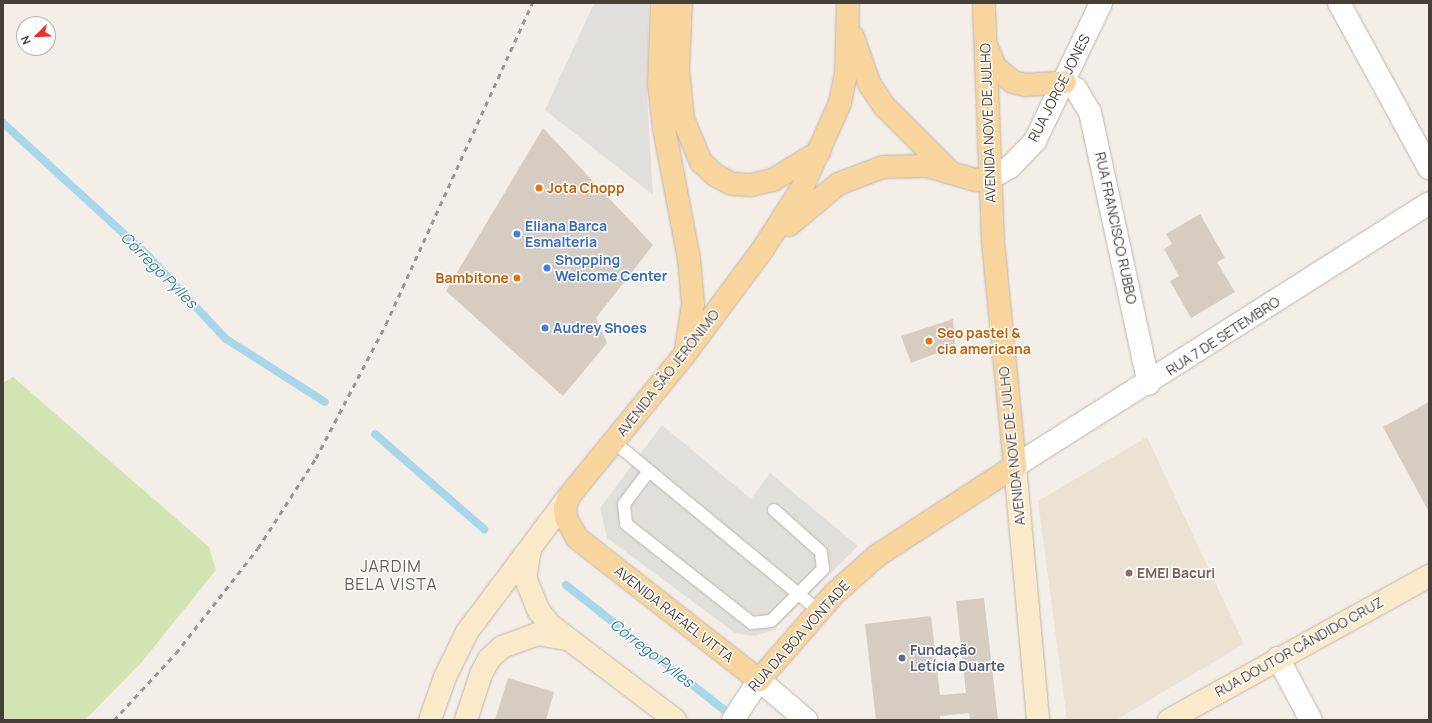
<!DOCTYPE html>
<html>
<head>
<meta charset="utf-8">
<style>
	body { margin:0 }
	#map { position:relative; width:1432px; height:723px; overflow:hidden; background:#f3eee8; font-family:Manrope,sans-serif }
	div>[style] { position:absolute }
	.education>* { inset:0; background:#ebe2d3 }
	.green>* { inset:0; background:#d3e4b3 }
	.parking>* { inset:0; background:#e1dfdc }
	.stream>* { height:8px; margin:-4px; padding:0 4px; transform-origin:4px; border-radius:4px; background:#a8d7ec }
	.building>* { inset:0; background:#d7ccc1 }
	.roads { filter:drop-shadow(0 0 1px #beb5ab) drop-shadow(0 0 1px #beb5ab) }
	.service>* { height:12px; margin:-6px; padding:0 6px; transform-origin:6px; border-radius:6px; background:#fff }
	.minor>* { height:22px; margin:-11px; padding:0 11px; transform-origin:11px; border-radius:11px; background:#fff }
	.tertiary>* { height:22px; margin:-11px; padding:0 11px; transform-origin:11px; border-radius:11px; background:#fff }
	.secondary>* { height:22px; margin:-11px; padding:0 11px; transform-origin:11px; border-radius:11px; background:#fbeaca }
	.primary>* { height:22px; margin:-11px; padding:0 11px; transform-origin:11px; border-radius:11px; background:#f8d59c }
	.rail>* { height:3px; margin-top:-1.5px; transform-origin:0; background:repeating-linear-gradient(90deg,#969696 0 5px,transparent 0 10px) }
	.dots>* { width:11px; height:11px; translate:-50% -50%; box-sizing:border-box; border:2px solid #fff; border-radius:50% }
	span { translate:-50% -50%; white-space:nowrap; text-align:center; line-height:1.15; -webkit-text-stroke:3px #fff; paint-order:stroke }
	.street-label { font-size:14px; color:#463f37 }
	.food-label { font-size:14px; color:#c56008; font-weight:700 }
	.left { translate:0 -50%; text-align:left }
	.right { translate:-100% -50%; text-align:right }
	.shop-label { font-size:14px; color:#366cbe; font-weight:700 }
	.education-label { font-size:14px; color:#785e54; font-weight:700 }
	.service-label { font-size:14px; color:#4e5e75; font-weight:700 }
	.water-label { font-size:15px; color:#33799c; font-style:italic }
	.quarter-label { font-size:16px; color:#685b4f; letter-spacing:1px }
	.frame { position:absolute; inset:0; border:4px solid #463f37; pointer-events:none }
	.north { position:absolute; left:16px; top:16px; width:40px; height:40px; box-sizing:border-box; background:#fff; border:1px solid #b5b2af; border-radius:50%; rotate:247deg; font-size:11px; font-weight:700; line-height:16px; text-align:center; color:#463f37 }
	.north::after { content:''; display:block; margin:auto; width:14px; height:18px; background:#ec3026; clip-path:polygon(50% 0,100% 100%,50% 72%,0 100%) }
</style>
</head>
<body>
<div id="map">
	<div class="education">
		<div style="clip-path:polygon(1147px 437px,1244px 644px,1116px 720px,1067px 720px,1038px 501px)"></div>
	</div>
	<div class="green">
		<div style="clip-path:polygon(13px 377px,209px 547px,216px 570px,141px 663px,85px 720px,3px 720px,3px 383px)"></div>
	</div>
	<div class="parking">
		<div style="clip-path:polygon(594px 3px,649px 3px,647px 96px,653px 195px,545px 110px)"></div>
		<div style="clip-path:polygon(662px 425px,751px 499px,770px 473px,858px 546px,774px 630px,755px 636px,735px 633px,607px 538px,600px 508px)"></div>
	</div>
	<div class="stream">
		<div style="left:3px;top:123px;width:198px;rotate:42.5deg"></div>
		<div style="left:149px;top:257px;width:112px;rotate:46.8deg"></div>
		<div style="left:226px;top:339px;width:117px;rotate:32.5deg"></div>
		<div style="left:375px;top:434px;width:145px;rotate:41.1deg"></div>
		<div style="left:566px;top:585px;width:213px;rotate:38.3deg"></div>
	</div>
	<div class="building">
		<div style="clip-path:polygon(543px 128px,653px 245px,596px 318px,607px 343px,563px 396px,446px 291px)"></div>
		<div style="clip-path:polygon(1200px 214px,1225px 258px,1217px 262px,1235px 292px,1191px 318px,1170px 281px,1179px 276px,1164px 249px,1172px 244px,1166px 234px)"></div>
		<div style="clip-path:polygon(953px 319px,955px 346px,911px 363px,901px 336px)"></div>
		<div style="clip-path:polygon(1429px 402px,1429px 512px,1383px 427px)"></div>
		<div style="clip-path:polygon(984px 598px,998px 720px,970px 720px,969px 713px,940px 716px,940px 720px,876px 720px,865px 624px,931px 616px,940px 695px,966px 693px,956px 601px)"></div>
		<div style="clip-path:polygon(508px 678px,554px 692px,546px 720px,495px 720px)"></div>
	</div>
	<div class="roads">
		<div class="service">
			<div style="left:614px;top:442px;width:266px;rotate:39.5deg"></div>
			<div style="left:649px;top:471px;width:41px;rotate:127.1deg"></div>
			<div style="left:624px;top:504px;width:20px;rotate:84deg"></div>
			<div style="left:626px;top:524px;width:160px;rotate:38.2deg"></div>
			<div style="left:752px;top:623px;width:19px;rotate:-6deg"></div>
			<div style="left:771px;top:621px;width:74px;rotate:-45deg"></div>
			<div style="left:823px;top:569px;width:17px;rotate:-97deg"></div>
			<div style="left:821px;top:552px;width:63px;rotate:-138.2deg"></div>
		</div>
		<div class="minor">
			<div style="left:1339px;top:3px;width:188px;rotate:61.4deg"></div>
			<div style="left:1065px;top:82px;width:13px;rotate:32deg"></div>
			<div style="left:1076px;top:89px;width:27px;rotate:59deg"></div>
			<div style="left:1090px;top:112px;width:278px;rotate:77.8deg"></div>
			<div style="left:989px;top:179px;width:24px;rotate:-30deg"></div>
			<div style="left:1010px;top:167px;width:36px;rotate:-46deg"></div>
			<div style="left:1035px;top:141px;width:153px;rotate:-64.4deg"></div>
			<div style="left:1278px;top:658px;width:70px;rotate:62deg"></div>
			<div style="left:759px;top:680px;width:62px;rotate:40.4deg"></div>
		</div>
		<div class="tertiary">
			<div style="left:1015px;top:466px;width:490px;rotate:-32.4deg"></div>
			<div style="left:733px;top:720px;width:48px;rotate:-57deg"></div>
		</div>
		<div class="secondary">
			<div style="left:1015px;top:466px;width:255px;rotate:84.8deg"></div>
			<div style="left:530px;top:550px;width:27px;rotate:100deg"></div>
			<div style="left:525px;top:577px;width:37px;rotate:68deg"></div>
			<div style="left:539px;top:611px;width:18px;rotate:52deg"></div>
			<div style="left:550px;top:625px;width:157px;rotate:37.2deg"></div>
			<div style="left:430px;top:720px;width:46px;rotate:-70.8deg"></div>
			<div style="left:445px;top:677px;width:50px;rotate:-63.9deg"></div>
			<div style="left:467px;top:632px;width:170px;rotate:-53.1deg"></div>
			<div style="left:466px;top:720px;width:48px;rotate:-71.9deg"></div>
			<div style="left:481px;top:674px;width:17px;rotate:-62deg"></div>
			<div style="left:489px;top:659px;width:18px;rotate:-43deg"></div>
			<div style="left:502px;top:647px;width:37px;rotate:-20deg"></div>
			<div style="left:537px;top:634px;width:29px;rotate:10deg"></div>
			<div style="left:1169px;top:720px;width:297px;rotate:-29deg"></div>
		</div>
		<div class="primary">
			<div style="left:662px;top:3px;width:81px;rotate:92.1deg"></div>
			<div style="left:659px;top:84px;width:44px;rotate:83.5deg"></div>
			<div style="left:664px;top:128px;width:133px;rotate:79.2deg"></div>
			<div style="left:689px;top:259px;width:45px;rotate:84.9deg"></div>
			<div style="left:693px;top:304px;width:47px;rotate:98.7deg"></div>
			<div style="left:681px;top:3px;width:66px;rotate:92.6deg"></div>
			<div style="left:678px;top:69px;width:50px;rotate:84.3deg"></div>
			<div style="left:683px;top:119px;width:47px;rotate:67.3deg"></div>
			<div style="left:701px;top:162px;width:19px;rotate:43deg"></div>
			<div style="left:715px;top:175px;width:19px;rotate:28deg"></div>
			<div style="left:732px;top:184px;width:19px;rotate:3deg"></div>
			<div style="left:751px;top:185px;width:23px;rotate:-13deg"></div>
			<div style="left:773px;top:180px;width:54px;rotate:-31.3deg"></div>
			<div style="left:848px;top:3px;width:71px;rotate:91.6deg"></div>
			<div style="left:846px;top:74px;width:30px;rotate:102deg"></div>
			<div style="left:840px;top:103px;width:93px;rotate:114.1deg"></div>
			<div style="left:802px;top:188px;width:72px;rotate:122.6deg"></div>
			<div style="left:763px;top:249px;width:131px;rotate:126.6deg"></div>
			<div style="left:685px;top:354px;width:183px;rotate:129.2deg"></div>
			<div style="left:569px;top:496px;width:13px;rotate:108deg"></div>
			<div style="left:565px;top:508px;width:10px;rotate:84deg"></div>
			<div style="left:566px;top:518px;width:23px;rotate:61deg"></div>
			<div style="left:577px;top:538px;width:231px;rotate:38deg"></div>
			<div style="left:759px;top:680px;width:114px;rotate:-48.9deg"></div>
			<div style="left:834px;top:594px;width:59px;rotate:-41.6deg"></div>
			<div style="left:878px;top:555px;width:163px;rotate:-33deg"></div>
			<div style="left:1015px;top:466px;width:226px;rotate:-95.6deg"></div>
			<div style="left:993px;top:241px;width:238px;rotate:-92.2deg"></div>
			<div style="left:853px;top:37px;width:51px;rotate:70.5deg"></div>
			<div style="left:870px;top:85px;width:25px;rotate:56deg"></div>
			<div style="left:884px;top:106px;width:92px;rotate:45deg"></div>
			<div style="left:987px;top:47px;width:22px;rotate:68deg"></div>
			<div style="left:995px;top:67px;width:23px;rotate:40deg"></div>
			<div style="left:1013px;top:82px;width:13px;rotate:13deg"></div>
			<div style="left:1026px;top:85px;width:39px;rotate:-4deg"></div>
			<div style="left:789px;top:225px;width:64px;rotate:-39.9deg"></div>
			<div style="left:838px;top:184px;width:48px;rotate:-20.7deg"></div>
			<div style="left:883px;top:167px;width:44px;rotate:-1.3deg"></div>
			<div style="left:927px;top:166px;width:50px;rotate:16.3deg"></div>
			<div style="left:975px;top:180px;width:14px;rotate:-4deg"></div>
		</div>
	</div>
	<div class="rail">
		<div style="left:114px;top:720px;width:91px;rotate:-47.2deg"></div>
		<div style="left:176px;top:653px;width:133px;rotate:-52deg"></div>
		<div style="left:258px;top:548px;width:107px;rotate:-57.2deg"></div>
		<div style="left:316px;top:458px;width:151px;rotate:-62.4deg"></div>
		<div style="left:386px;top:324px;width:353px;rotate:-65.5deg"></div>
	</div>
	<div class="dots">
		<div style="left:539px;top:188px;background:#e8710a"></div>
		<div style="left:517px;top:234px;background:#3f7fe0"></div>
		<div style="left:547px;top:268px;background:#3f7fe0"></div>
		<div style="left:517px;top:278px;background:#e8710a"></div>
		<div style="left:545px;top:328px;background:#3f7fe0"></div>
		<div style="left:929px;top:341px;background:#e8710a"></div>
		<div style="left:1129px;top:573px;background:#8d6e63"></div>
		<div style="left:902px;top:658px;background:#5c6f8a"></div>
	</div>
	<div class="street-label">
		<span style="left:1059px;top:88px;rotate:-63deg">RUA JORGE JONES</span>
		<span style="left:988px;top:123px;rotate:-92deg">AVENIDA NOVE DE JULHO</span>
		<span style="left:1116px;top:228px;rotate:78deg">RUA FRANCISCO RUBBO</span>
		<span style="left:1223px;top:336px;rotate:-33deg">RUA 7 DE SETEMBRO</span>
		<span style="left:668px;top:373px;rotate:-52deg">AVENIDA SÃO JERÔNIMO</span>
		<span style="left:1012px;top:446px;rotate:-96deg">AVENIDA NOVE DE JULHO</span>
		<span style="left:674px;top:614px;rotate:38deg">AVENIDA RAFAEL VITTA</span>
		<span style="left:799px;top:636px;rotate:-48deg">RUA DA BOA VONTADE</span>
		<span style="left:1299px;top:647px;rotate:-29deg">RUA DOUTOR CÂNDIDO CRUZ</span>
	</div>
	<div class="food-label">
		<span class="left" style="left:547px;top:188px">Jota Chopp</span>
		<span class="right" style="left:509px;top:278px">Bambitone</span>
		<span class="left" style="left:937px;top:341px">Seo pastel &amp;<br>cia americana</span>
	</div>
	<div class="shop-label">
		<span class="left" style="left:525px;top:234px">Eliana Barca<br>Esmalteria</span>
		<span class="left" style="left:555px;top:268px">Shopping<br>Welcome Center</span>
		<span class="left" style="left:553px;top:328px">Audrey Shoes</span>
	</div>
	<div class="education-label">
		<span class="left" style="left:1137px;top:573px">EMEI Bacuri</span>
	</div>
	<div class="service-label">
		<span class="left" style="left:910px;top:658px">Fundação<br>Letícia Duarte</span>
	</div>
	<div class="water-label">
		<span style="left:159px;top:270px;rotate:45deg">Córrego Pylles</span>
		<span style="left:652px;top:653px;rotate:38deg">Córrego Pylles</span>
	</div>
	<div class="quarter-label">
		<span style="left:391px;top:575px">JARDIM<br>BELA VISTA</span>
	</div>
	<div class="frame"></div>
	<div class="north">N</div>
</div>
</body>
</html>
